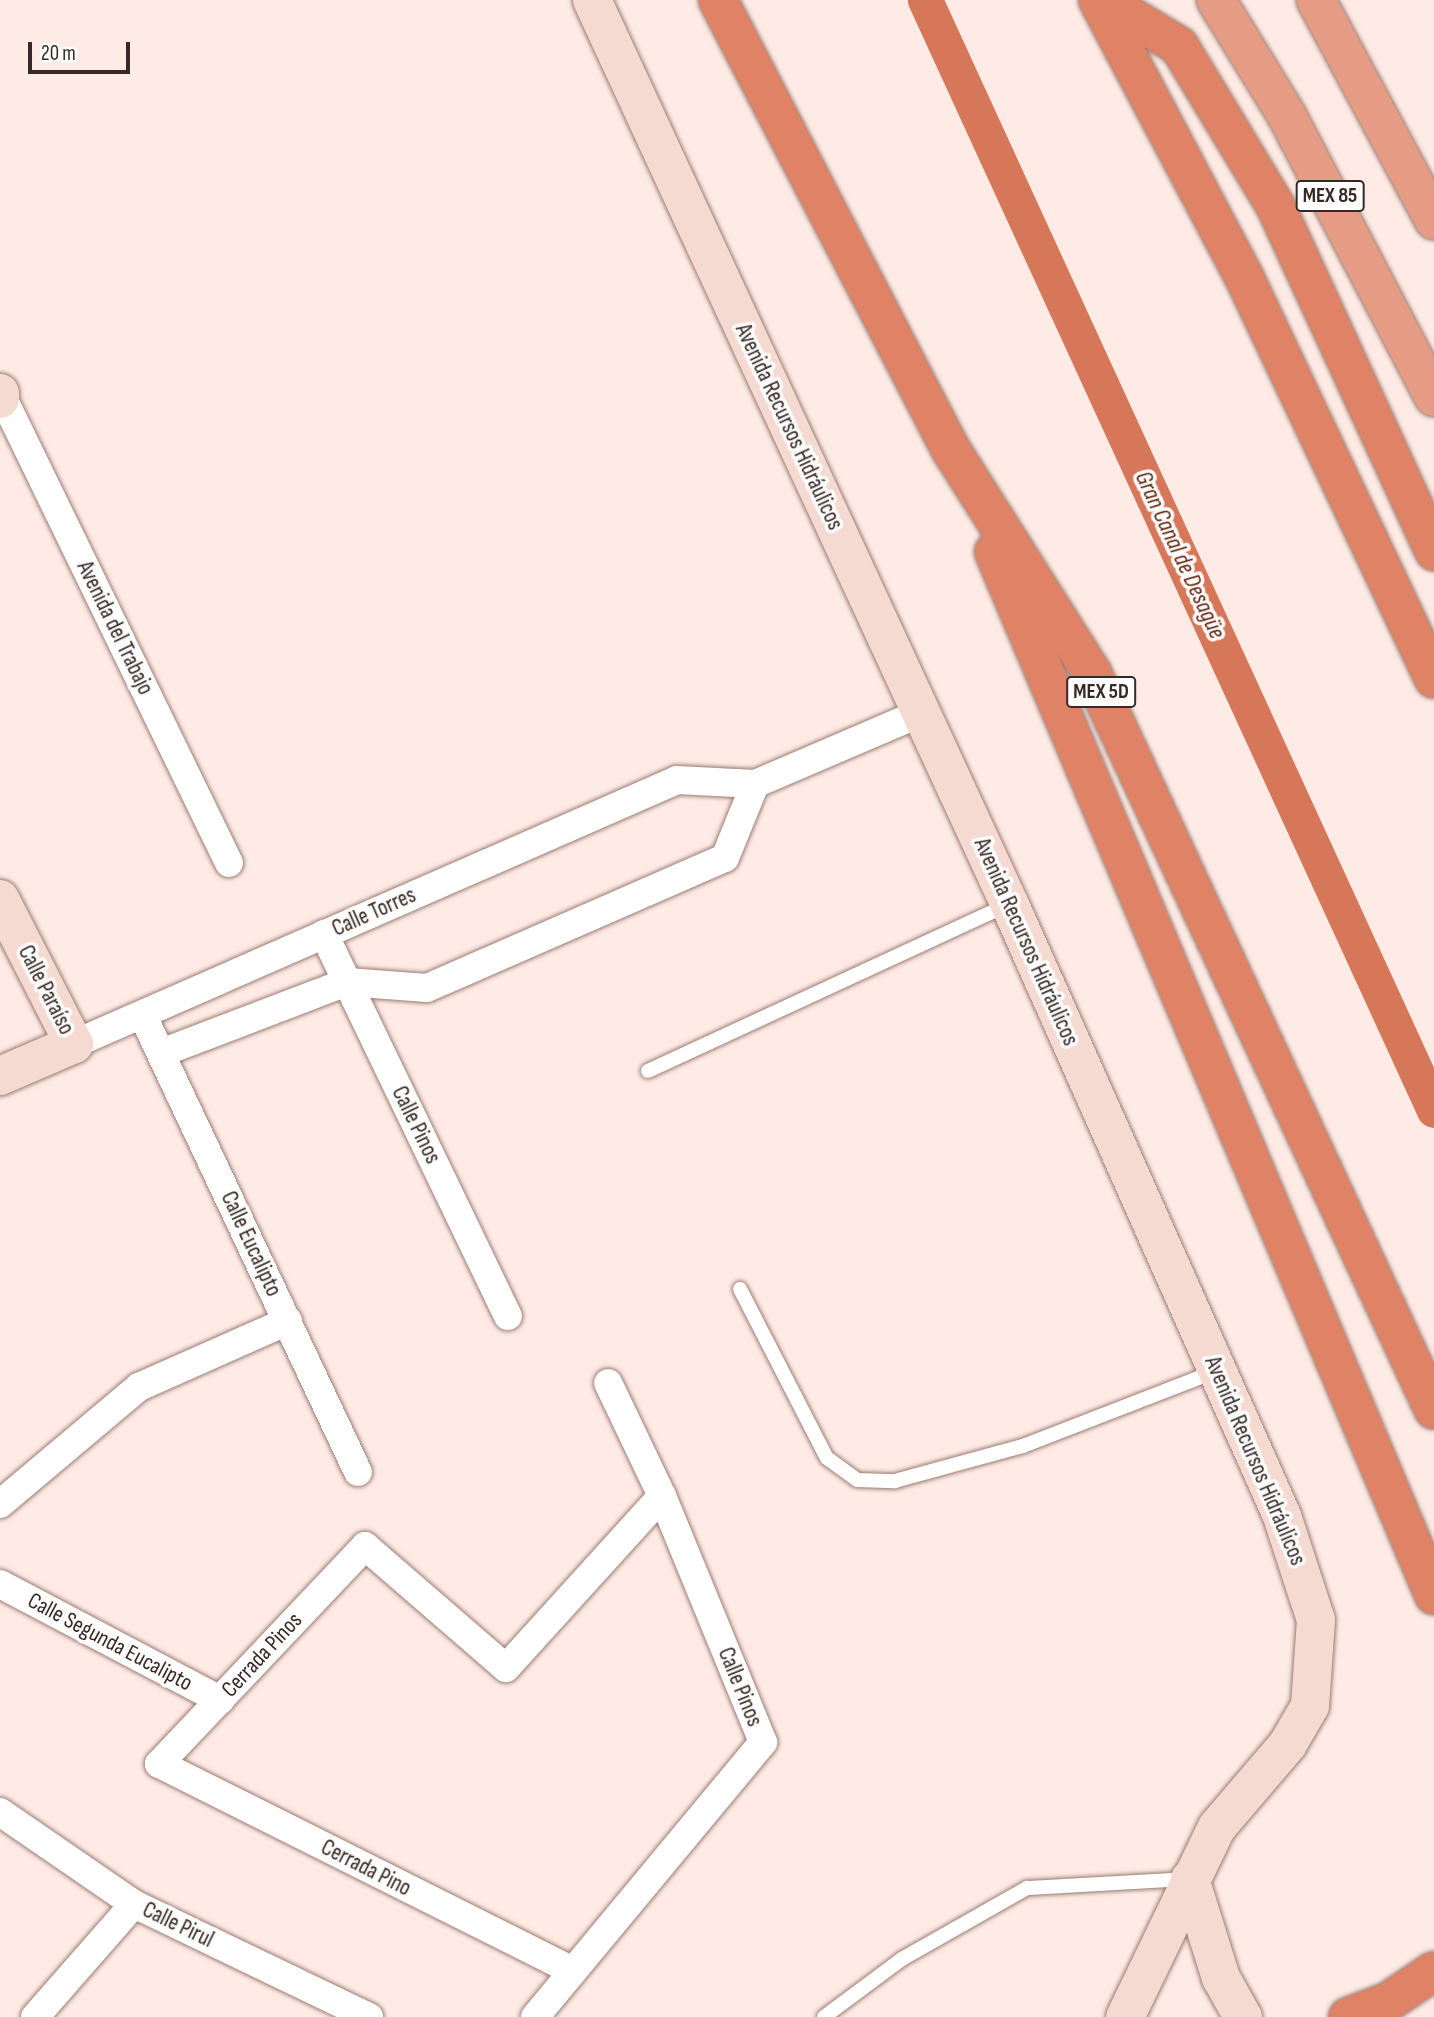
<!DOCTYPE html>
<html>
<head>
<meta charset="utf-8">
<style>
	body { margin:0 }
	#map { position:relative; width:1434px; height:2017px; overflow:hidden; background:#ffebe5; font-family:"Sofia Sans Condensed",sans-serif }
	div>[style] { position:absolute }
	.canal>* { height:35px; margin:-17.5px; padding:0 17.5px; transform-origin:17.5px; border-radius:17.5px; background:#d77759 }
	.roads { filter:drop-shadow(0 0 2px #997d74) drop-shadow(0 0 2px #997d74) }
	.service>* { height:14px; margin:-7px; padding:0 7px; transform-origin:7px; border-radius:7px; background:#fff }
	.minor>* { height:28px; margin:-14px; padding:0 14px; transform-origin:14px; border-radius:14px; background:#fff }
	.secondary>* { height:38px; margin:-19px; padding:0 19px; transform-origin:19px; border-radius:19px; background:#f5dad1 }
	.trunk>* { height:38px; margin:-19px; padding:0 19px; transform-origin:19px; border-radius:19px; background:#e69b84 }
	.motorway>* { height:38px; margin:-19px; padding:0 19px; transform-origin:19px; border-radius:19px; background:#df8266 }
	span { translate:-50% -50%; white-space:nowrap; text-align:center; line-height:1.15; -webkit-text-stroke:7px #fdfdfd; paint-order:stroke }
	.shield-label span { padding:2px 5px; background:#fdfdfd; border:2px solid; border-radius:5px; -webkit-text-stroke-width:0 }
	.shield-label { font-size:21px; color:#352925; font-weight:700 }
	.street-label { font-size:23px; color:#352925 }
	.water-label { font-size:24px; color:#5c1f0a; font-style:italic }
	.scale { position:absolute; left:28px; top:42px; width:102px; height:32px; box-sizing:border-box; border:4px solid #352925; border-top:0; padding-left:9px; font-size:21px; line-height:24px; white-space:nowrap; color:#352925; -webkit-text-stroke:5px #fdfdfd; paint-order:stroke }
</style>
</head>
<body>
<div id="map">
	<div class="canal">
		<div style="left:925px;top:0;width:1221px;rotate:65.37deg"></div>
	</div>
	<div class="roads">
		<div class="service">
			<div style="left:648px;top:1071px;width:396px;rotate:-24.8deg"></div>
			<div style="left:740px;top:1289px;width:190px;rotate:62.8deg"></div>
			<div style="left:827px;top:1458px;width:37px;rotate:36deg"></div>
			<div style="left:857px;top:1480px;width:38px;rotate:2deg"></div>
			<div style="left:895px;top:1481px;width:133px;rotate:-15.3deg"></div>
			<div style="left:1023px;top:1446px;width:207px;rotate:-21.2deg"></div>
			<div style="left:824px;top:2017px;width:97px;rotate:-36.6deg"></div>
			<div style="left:902px;top:1959px;width:144px;rotate:-29.6deg"></div>
			<div style="left:1027px;top:1888px;width:161px;rotate:-3.2deg"></div>
		</div>
		<div class="minor">
			<div style="left:3px;top:398px;width:517px;rotate:64.08deg"></div>
			<div style="left:324px;top:934px;width:424px;rotate:64.3deg"></div>
			<div style="left:143px;top:1016px;width:504px;rotate:64.76deg"></div>
			<div style="left:74px;top:1044px;width:658px;rotate:-23.64deg"></div>
			<div style="left:677px;top:780px;width:78px;rotate:2.9deg"></div>
			<div style="left:755px;top:784px;width:181px;rotate:-23.2deg"></div>
			<div style="left:161px;top:1053px;width:199px;rotate:-20.9deg"></div>
			<div style="left:347px;top:982px;width:80px;rotate:4.3deg"></div>
			<div style="left:427px;top:988px;width:325px;rotate:-23.6deg"></div>
			<div style="left:725px;top:858px;width:80px;rotate:-67.9deg"></div>
			<div style="left:0;top:1504px;width:182px;rotate:-40.1deg"></div>
			<div style="left:139px;top:1387px;width:163px;rotate:-23.9deg"></div>
			<div style="left:0;top:1584px;width:249px;rotate:27.8deg"></div>
			<div style="left:0;top:1812px;width:163px;rotate:34.5deg"></div>
			<div style="left:134px;top:1904px;width:261px;rotate:25.7deg"></div>
			<div style="left:573px;top:1971px;width:463px;rotate:-153.4deg"></div>
			<div style="left:159px;top:1764px;width:300px;rotate:-46.6deg"></div>
			<div style="left:365px;top:1546px;width:186px;rotate:40.9deg"></div>
			<div style="left:506px;top:1668px;width:232px;rotate:-47.8deg"></div>
			<div style="left:35px;top:2017px;width:150px;rotate:-48.8deg"></div>
			<div style="left:535px;top:2017px;width:357px;rotate:-50.3deg"></div>
			<div style="left:763px;top:1742px;width:266px;rotate:-112.3deg"></div>
			<div style="left:662px;top:1496px;width:125px;rotate:-115.5deg"></div>
		</div>
		<div class="secondary">
			<div style="left:592px;top:0;width:997px;rotate:65.21deg"></div>
			<div style="left:1010px;top:905px;width:669px;rotate:66deg"></div>
			<div style="left:1282px;top:1516px;width:109px;rotate:71.9deg"></div>
			<div style="left:1316px;top:1620px;width:86px;rotate:94deg"></div>
			<div style="left:1310px;top:1706px;width:44px;rotate:120.1deg"></div>
			<div style="left:1288px;top:1744px;width:109px;rotate:130.5deg"></div>
			<div style="left:1217px;top:1827px;width:211px;rotate:115.8deg"></div>
			<div style="left:0;top:393px;width:6px;rotate:90deg"></div>
			<div style="left:0;top:899px;width:163px;rotate:63deg"></div>
			<div style="left:74px;top:1044px;width:81px;rotate:156.6deg"></div>
			<div style="left:1190px;top:1879px;width:104px;rotate:72.6deg"></div>
			<div style="left:1221px;top:1978px;width:45px;rotate:60.6deg"></div>
		</div>
		<div class="trunk">
			<div style="left:1216px;top:0;width:136px;rotate:58.5deg"></div>
			<div style="left:1287px;top:116px;width:317px;rotate:62.4deg"></div>
			<div style="left:1316px;top:0;width:250px;rotate:61.8deg"></div>
		</div>
		<div class="motorway">
			<div style="left:718px;top:0;width:507px;rotate:62.63deg"></div>
			<div style="left:951px;top:450px;width:264px;rotate:57.7deg"></div>
			<div style="left:1092px;top:673px;width:812px;rotate:65.11deg"></div>
			<div style="left:1098px;top:0;width:315px;rotate:62.2deg"></div>
			<div style="left:1245px;top:279px;width:442px;rotate:64.7deg"></div>
			<div style="left:1103px;top:0;width:89px;rotate:31.2deg"></div>
			<div style="left:1179px;top:46px;width:188px;rotate:58.9deg"></div>
			<div style="left:1276px;top:207px;width:379px;rotate:65.3deg"></div>
			<div style="left:994px;top:552px;width:1132px;rotate:67.13deg"></div>
			<div style="left:1348px;top:2017px;width:43px;rotate:-20.6deg"></div>
			<div style="left:1388px;top:2002px;width:55px;rotate:-34deg"></div>
		</div>
	</div>
	<div class="shield-label">
		<span style="left:1330px;top:196px">MEX 85</span>
		<span style="left:1101px;top:692px">MEX 5D</span>
	</div>
	<div class="street-label">
		<span style="left:789px;top:427px;rotate:65deg">Avenida Recursos Hidráulicos</span>
		<span style="left:115px;top:628px;rotate:64deg">Avenida del Trabajo</span>
		<span style="left:374px;top:912px;rotate:-24deg">Calle Torres</span>
		<span style="left:1026px;top:942px;rotate:66deg">Avenida Recursos Hidráulicos</span>
		<span style="left:46px;top:990px;rotate:63deg">Calle Paraíso</span>
		<span style="left:416px;top:1125px;rotate:64deg">Calle Pinos</span>
		<span style="left:251px;top:1244px;rotate:65deg">Calle Eucalipto</span>
		<span style="left:1255px;top:1461px;rotate:67deg">Avenida Recursos Hidráulicos</span>
		<span style="left:110px;top:1642px;rotate:28deg">Calle Segunda Eucalipto</span>
		<span style="left:262px;top:1655px;rotate:-47deg">Cerrada Pinos</span>
		<span style="left:740px;top:1687px;rotate:68deg">Calle Pinos</span>
		<span style="left:366px;top:1868px;rotate:27deg">Cerrada Pino</span>
		<span style="left:178px;top:1925px;rotate:26deg">Calle Pirul</span>
	</div>
	<div class="water-label">
		<span style="left:1180px;top:555px;rotate:65deg">Gran Canal de Desagüe</span>
	</div>
	<div class="scale">20 m</div>
</div>
</body>
</html>
